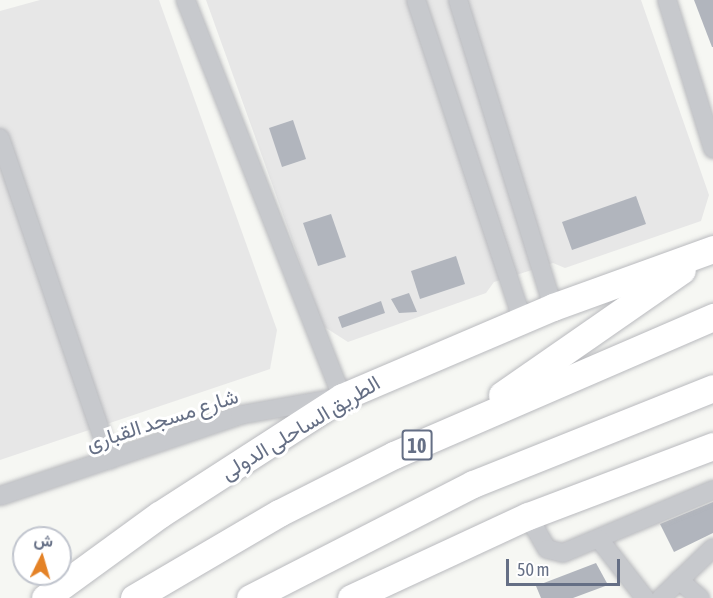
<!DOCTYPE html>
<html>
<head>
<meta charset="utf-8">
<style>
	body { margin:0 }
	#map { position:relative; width:713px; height:598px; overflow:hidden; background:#f6f7f3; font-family:"Asap Condensed",Vazirmatn,sans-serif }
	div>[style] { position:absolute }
	.built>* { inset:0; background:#e7e7e7 }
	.building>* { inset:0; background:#b1b5bd }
	.roads { filter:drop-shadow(0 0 2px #b9babe) drop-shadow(0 0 2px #b9babe) }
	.minor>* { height:18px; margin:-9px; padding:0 9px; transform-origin:9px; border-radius:9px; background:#c7c9cd }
	.highway>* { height:27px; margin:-13.5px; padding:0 13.5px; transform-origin:13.5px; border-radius:13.5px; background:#fff }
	span { translate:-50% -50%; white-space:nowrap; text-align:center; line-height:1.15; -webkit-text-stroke:6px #fff; paint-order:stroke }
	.shield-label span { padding:2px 4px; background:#fff; border:2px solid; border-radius:4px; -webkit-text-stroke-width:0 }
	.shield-label { font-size:20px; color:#656f85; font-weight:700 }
	.street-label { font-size:21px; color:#656f85 }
	.north { position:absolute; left:12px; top:526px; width:60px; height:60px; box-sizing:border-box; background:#fff; border:2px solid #c1c5ce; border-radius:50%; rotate:5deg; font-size:16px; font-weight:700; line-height:24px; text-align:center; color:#656f85 }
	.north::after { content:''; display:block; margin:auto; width:21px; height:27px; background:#e48226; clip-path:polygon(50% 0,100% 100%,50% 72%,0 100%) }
	.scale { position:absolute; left:506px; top:559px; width:114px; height:27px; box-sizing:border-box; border:3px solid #656f85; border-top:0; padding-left:8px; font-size:18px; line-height:21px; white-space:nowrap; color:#656f85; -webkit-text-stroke:4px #fff; paint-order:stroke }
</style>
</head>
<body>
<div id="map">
	<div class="built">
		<div style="clip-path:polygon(40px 0,159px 0,277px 330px,270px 369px,0 460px,0 11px)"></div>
		<div style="clip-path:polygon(206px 0,641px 0,709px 195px,701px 221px,565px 268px,553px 263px,507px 278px,494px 282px,486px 293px,348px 342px,323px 326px)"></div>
	</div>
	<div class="building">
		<div style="clip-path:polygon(694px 0,713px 0,713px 47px,712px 47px)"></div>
		<div style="clip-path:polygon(293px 120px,306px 159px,282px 167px,269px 128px)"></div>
		<div style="clip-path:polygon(636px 196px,646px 224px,572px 250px,562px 222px)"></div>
		<div style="clip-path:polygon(331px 214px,346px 257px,318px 266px,303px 223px)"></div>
		<div style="clip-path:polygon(456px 256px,465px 284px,420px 299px,411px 271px)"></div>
		<div style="clip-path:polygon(409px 293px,417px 312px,399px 313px,391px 299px)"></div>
		<div style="clip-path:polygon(381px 301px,385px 313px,342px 328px,338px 317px)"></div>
		<div style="clip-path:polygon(713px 502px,713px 533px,674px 552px,660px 524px)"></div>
		<div style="clip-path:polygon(596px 563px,608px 585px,573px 598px,541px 598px,536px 586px)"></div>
	</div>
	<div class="roads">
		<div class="minor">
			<div style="left:416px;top:0;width:336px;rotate:71.6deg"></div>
			<div style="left:458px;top:0;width:321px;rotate:72.8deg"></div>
			<div style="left:667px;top:0;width:156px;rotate:72.8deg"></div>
			<div style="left:0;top:138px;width:340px;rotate:71.1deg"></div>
			<div style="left:0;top:496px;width:253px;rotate:-18.6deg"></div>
			<div style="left:240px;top:415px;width:104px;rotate:-10deg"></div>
			<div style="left:342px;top:397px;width:427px;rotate:-111.5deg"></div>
			<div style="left:528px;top:516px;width:38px;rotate:60deg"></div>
			<div style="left:547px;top:549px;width:16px;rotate:14deg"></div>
			<div style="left:563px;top:553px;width:163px;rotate:-22.8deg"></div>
			<div style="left:599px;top:539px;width:75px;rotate:52.1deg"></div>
			<div style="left:679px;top:580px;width:28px;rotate:41deg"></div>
			<div style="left:661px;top:598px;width:72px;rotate:-43.9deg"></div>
		</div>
		<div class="highway">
			<div style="left:502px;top:395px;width:219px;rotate:-34.8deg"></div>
			<div style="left:45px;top:598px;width:141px;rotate:-36.1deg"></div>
			<div style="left:159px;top:515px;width:218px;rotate:-32.8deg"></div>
			<div style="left:342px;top:397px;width:229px;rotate:-23.1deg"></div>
			<div style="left:553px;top:307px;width:170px;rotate:-19.9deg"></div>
			<div style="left:134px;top:598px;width:168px;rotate:-30.4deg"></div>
			<div style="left:279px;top:513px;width:129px;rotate:-26.8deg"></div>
			<div style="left:394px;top:455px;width:348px;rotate:-23.4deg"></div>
			<div style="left:250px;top:598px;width:250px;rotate:-27.1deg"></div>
			<div style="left:473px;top:484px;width:258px;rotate:-21.8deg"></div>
			<div style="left:351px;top:598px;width:195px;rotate:-24.9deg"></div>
			<div style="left:528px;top:516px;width:198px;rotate:-20.7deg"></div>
		</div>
	</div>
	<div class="shield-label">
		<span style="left:417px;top:445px">10</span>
	</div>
	<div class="street-label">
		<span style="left:162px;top:419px;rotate:-18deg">شارع مسجد القبارى</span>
		<span style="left:300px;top:427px;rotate:-31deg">الطريق الساحلى الدولى</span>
	</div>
	<div class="north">ش</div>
	<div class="scale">50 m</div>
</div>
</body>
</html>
